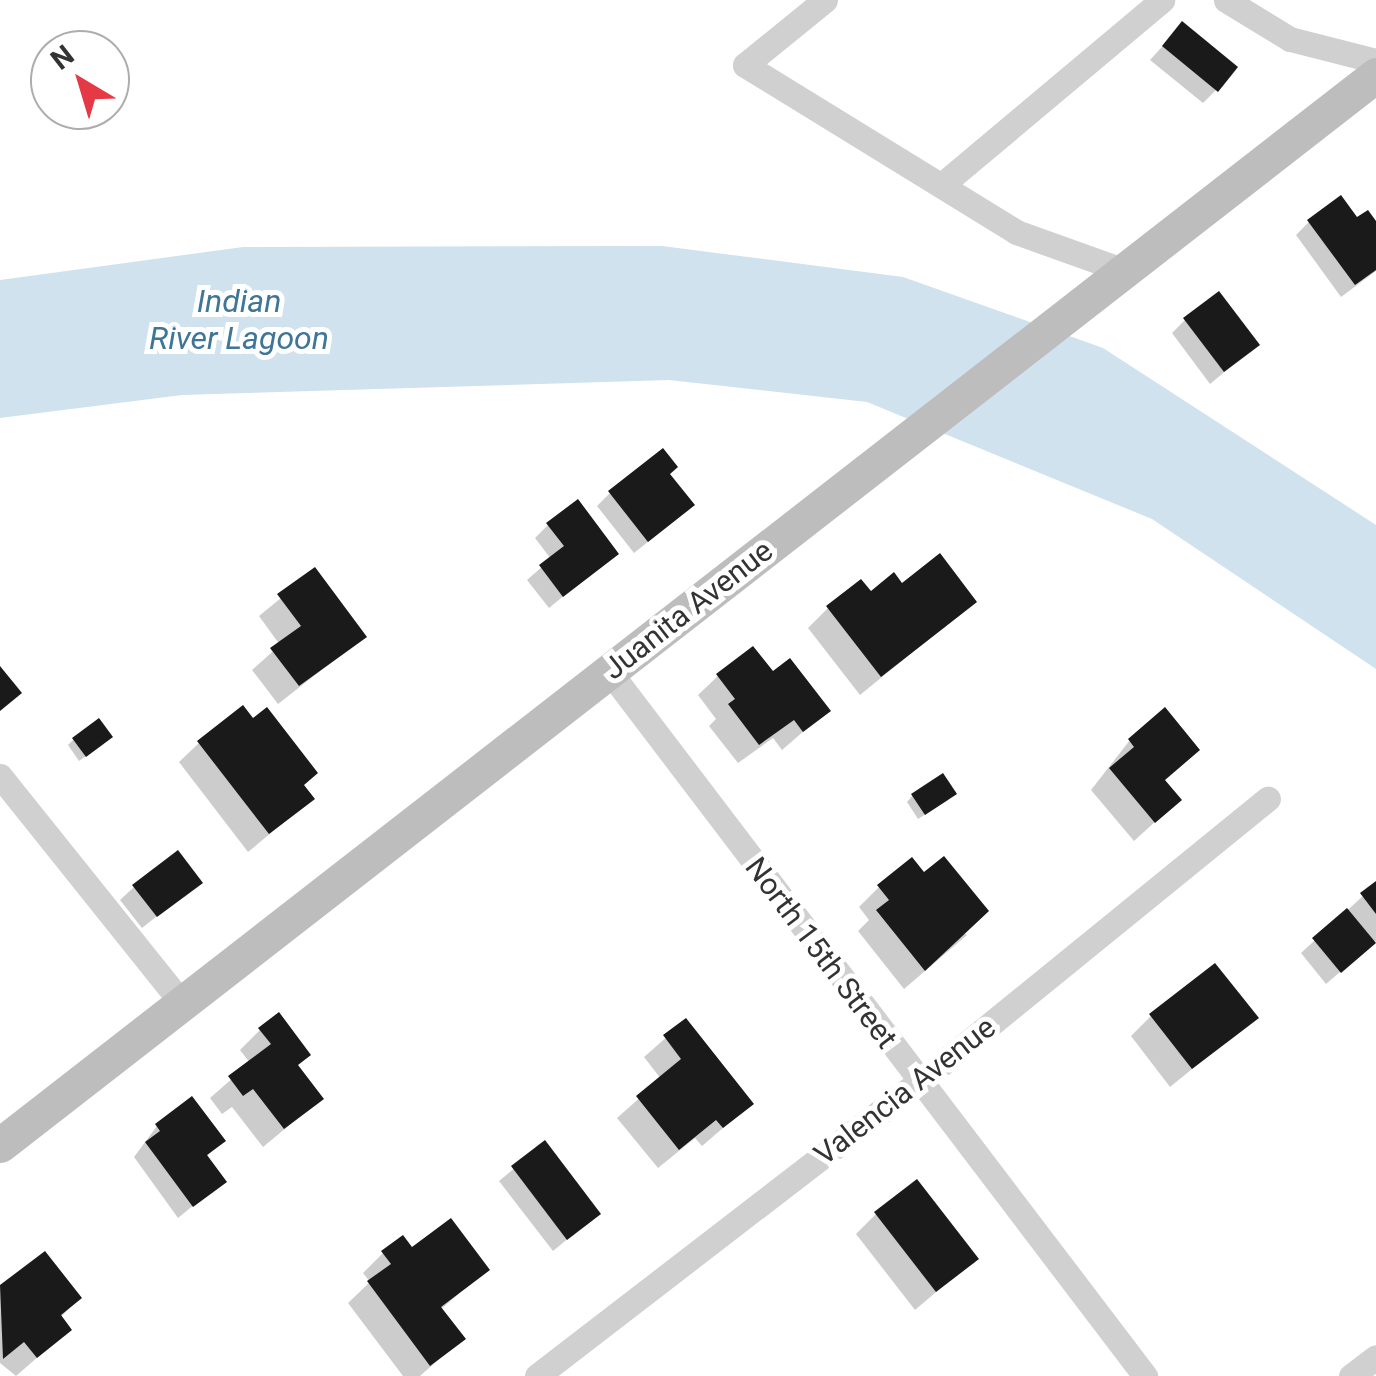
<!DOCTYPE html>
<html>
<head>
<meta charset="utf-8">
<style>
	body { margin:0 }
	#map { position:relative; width:1376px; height:1376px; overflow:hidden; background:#fff; font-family:Roboto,sans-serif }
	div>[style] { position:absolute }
	.water>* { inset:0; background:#cfe2ee }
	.shadow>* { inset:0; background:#0003 }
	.building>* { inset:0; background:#1a1a1a }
	.street>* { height:25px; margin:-12.5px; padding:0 12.5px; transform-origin:12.5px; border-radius:12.5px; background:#d0d0d0 }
	.secondary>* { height:35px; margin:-17.5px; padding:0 17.5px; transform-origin:17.5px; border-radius:17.5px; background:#bdbdbd }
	span { translate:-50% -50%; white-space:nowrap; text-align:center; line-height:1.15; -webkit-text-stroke:10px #fff; paint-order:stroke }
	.street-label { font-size:30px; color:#333 }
	.water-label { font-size:32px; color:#3f7597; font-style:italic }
	.north { position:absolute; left:30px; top:30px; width:100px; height:100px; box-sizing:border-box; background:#fff; border:2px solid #adadad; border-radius:50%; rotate:322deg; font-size:28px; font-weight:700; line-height:40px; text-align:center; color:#333 }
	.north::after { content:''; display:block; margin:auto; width:35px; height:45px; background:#e63946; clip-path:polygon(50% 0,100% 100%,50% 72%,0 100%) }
</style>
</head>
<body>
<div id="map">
	<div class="water">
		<div style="clip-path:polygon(662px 246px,903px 277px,1103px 348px,1376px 525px,1376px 669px,1152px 519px,867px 402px,669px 380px,182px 395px,0 418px,0 280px,243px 247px)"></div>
	</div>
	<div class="shadow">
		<div style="clip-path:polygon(1170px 38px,1216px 90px,1203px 103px,1150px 60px)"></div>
		<div style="clip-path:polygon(1309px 222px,1376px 226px,1376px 271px,1341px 297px,1296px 235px)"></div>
		<div style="clip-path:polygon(1185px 320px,1257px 345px,1210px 384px,1172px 333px)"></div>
		<div style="clip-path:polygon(667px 474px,678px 518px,634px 553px,597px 506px,610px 493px)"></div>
		<div style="clip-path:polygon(548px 525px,616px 553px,549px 608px,527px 580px,551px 559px,535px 538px)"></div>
		<div style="clip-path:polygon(315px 570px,364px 637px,278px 704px,252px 670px,280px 645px,259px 616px)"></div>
		<div style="clip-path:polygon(902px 587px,974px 602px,860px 695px,808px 628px,828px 608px)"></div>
		<div style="clip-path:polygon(772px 675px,827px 711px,782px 750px,773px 738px,738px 763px,709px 726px,716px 719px,698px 695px,718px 676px)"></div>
		<div style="clip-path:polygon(74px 739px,104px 743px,79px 761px,68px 745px)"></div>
		<div style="clip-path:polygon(1130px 740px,1179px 800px,1134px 841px,1091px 790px)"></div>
		<div style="clip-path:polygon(199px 743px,302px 786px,312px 799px,248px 852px,179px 762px)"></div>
		<div style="clip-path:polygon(912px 796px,948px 800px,918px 819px,907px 802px)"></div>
		<div style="clip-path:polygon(199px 883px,142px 928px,120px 900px,134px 887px)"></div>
		<div style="clip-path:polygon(1376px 884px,1376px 941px,1326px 984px,1301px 953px)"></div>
		<div style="clip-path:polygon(879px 887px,967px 935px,904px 989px,858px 931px,869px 920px,859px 907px)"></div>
		<div style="clip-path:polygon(1151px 1016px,1255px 1018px,1170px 1087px,1131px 1036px)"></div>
		<div style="clip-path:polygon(685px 1021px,751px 1104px,702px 1146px,695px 1138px,658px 1168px,617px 1118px,661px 1079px,644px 1057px)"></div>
		<div style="clip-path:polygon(260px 1030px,321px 1099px,263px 1147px,232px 1107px,222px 1114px,210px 1098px,250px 1063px,240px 1050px)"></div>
		<div style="clip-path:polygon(157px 1126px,223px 1141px,206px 1157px,223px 1181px,178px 1218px,134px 1157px)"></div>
		<div style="clip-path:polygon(544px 1144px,598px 1214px,553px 1251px,499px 1181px)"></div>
		<div style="clip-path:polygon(876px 1214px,975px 1259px,915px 1310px,856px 1234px)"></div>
		<div style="clip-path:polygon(412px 1250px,486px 1270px,440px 1310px,462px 1339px,420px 1376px,403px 1376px,348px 1303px,370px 1282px,363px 1273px,383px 1253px)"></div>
		<div style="clip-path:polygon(45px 1254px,79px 1298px,60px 1318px,69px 1330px,16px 1376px,0 1363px,0 1288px)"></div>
	</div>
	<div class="building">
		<div style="clip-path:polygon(1182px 21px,1238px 67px,1218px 92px,1162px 46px)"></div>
		<div style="clip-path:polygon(1341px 195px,1357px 217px,1368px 210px,1376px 221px,1376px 270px,1355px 285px,1307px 220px)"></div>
		<div style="clip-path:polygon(1219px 291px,1260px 345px,1224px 372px,1183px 318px)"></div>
		<div style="clip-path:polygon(663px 448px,678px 467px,670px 474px,695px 505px,648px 542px,608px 491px)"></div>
		<div style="clip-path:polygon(578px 499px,619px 554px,563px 597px,539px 565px,564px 546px,546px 523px)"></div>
		<div style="clip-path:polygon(940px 553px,977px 602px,881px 677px,826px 606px,861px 579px,871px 591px,894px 572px,902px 583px)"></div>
		<div style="clip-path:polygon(315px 567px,367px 637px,299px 686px,270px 648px,301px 626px,277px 594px)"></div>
		<div style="clip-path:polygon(753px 646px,773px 671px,790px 658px,831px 711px,803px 732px,794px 720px,759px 745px,728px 704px,735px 699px,716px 674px)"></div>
		<div style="clip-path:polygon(0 666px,22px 693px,0 711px)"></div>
		<div style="clip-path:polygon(243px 705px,253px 718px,267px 707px,318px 773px,304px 785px,315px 799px,269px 834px,197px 741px)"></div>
		<div style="clip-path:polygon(1165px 707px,1200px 750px,1165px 780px,1182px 800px,1155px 823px,1109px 768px,1134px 747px,1128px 739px)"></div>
		<div style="clip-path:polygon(99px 718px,113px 737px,86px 757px,72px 738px)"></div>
		<div style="clip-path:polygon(943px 773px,957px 794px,925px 815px,911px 794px)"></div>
		<div style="clip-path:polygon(178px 850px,203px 883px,157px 917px,132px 885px)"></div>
		<div style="clip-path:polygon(944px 856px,989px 911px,925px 971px,876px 910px,889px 900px,877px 885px,912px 857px,924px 872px)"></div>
		<div style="clip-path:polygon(1376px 881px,1376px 914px,1360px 893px)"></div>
		<div style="clip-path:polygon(1347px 908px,1376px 943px,1341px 973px,1312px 938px)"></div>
		<div style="clip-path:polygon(1215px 963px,1259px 1018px,1192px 1069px,1149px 1014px)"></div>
		<div style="clip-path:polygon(279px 1012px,311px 1055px,298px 1065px,324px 1099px,284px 1129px,253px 1089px,243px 1096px,228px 1076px,271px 1044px,258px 1028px)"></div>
		<div style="clip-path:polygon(686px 1018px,754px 1104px,723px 1128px,716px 1120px,679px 1150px,636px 1096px,681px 1059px,663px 1035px)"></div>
		<div style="clip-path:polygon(192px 1096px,226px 1141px,207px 1155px,227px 1182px,193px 1207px,145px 1142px,160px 1131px,155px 1124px)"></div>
		<div style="clip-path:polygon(545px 1140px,601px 1214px,567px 1240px,511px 1166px)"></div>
		<div style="clip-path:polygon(917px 1179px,979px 1259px,936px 1292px,874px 1212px)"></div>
		<div style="clip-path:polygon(451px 1218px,490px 1270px,441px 1307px,466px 1339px,430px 1366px,367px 1281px,391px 1264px,381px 1251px,403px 1235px,412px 1247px)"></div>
		<div style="clip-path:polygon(45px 1251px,82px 1298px,61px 1315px,72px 1330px,37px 1358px,24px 1342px,3px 1359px,0 1285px)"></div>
	</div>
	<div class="street">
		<div style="left:825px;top:0;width:103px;rotate:140.9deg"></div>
		<div style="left:745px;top:65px;width:318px;rotate:31.6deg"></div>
		<div style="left:1016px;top:232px;width:113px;rotate:19.7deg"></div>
		<div style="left:1226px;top:0;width:75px;rotate:31.4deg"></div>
		<div style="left:1290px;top:39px;width:89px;rotate:14.3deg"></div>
		<div style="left:944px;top:183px;width:285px;rotate:-40deg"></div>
		<div style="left:609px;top:671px;width:886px;rotate:52.75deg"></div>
		<div style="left:0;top:776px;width:290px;rotate:51.3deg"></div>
		<div style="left:537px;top:1376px;width:481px;rotate:-37.6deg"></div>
		<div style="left:918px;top:1083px;width:451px;rotate:-39.1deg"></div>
		<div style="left:1351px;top:1376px;width:31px;rotate:-37deg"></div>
	</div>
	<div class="secondary">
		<div style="left:0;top:1145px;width:1743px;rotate:-37.87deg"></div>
	</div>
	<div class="street-label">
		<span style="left:688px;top:610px;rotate:-38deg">Juanita Avenue</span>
		<span style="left:821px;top:953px;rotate:53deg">North 15th Street</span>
		<span style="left:905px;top:1091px;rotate:-38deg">Valencia Avenue</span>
	</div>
	<div class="water-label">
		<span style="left:239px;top:320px">Indian<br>River Lagoon</span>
	</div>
	<div class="north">N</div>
</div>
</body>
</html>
